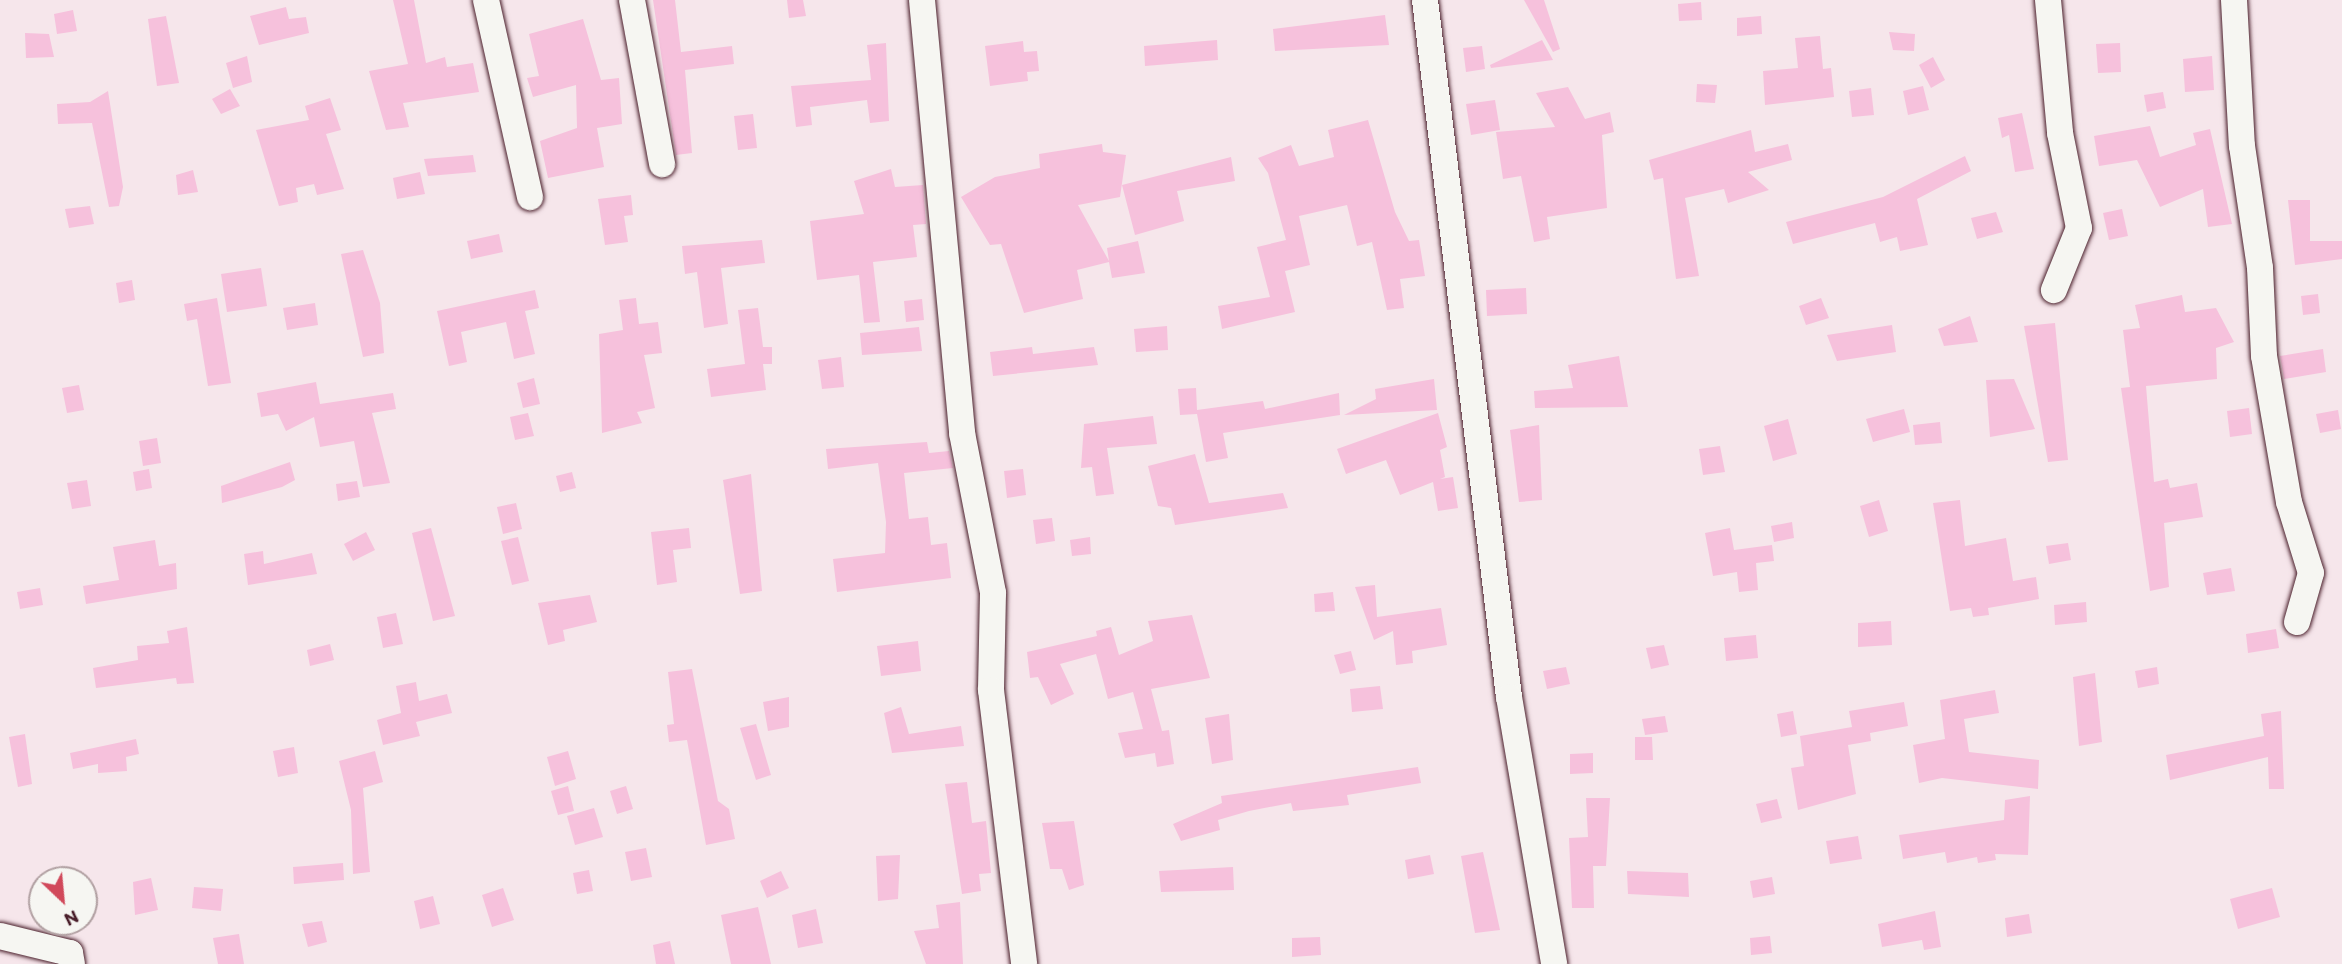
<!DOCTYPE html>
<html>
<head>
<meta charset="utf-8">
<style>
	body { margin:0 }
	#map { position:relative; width:2342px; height:964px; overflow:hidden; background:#f6e6eb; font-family:Itim,sans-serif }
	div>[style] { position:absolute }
	.building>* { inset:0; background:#f6c1dc }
	.roads { filter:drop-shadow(0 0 2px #4a1f2b) drop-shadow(0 0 2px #4a1f2b) }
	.street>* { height:26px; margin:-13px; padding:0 13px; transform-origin:13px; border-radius:13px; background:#f6f6f2 }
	span { translate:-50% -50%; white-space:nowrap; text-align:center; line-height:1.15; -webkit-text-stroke:6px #f6f6f2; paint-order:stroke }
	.north { position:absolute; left:28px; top:866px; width:70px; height:70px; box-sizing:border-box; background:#f6f6f2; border:2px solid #b1a0a2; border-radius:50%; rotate:154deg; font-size:19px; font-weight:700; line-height:28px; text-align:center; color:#4a1f2b }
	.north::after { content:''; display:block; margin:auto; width:24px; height:32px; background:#d1495b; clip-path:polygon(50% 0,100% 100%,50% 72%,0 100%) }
</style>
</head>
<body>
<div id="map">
	<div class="building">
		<div style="clip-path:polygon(393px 0,414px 0,426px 63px,445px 57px,447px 67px,473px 63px,479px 92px,403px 103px,409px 127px,386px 130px,369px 71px,408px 64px)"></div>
		<div style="clip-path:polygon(653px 0,675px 0,681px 52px,732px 46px,734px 64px,685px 70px,692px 153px,676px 155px)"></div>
		<div style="clip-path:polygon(787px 0,803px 0,806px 16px,789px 18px)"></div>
		<div style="clip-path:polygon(1524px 0,1544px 0,1560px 49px,1553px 52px)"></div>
		<div style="clip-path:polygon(1701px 2px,1702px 20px,1679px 21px,1678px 4px)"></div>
		<div style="clip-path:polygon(286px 7px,289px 19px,306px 17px,309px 33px,259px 45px,250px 16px)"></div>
		<div style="clip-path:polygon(73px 10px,77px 31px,57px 34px,54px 14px)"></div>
		<div style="clip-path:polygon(1385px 15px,1389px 45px,1275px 51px,1273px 29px)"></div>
		<div style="clip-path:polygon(166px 16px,179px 83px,157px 86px,148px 19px)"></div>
		<div style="clip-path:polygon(1761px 16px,1762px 34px,1737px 36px,1737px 18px)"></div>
		<div style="clip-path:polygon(583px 19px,601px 80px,619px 78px,622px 124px,597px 128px,604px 167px,548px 178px,540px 141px,577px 128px,576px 85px,533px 97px,527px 78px,539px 76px,529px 34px)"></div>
		<div style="clip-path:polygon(1889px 32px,1915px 34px,1914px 51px,1893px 50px)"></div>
		<div style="clip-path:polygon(25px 33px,49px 34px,54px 57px,26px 58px)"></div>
		<div style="clip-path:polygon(1820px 36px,1823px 69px,1831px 68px,1834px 97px,1765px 105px,1763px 71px,1798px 68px,1795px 38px)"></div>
		<div style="clip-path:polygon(1217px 40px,1218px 60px,1145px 66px,1144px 46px)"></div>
		<div style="clip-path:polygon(1542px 40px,1553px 60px,1491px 68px,1490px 65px)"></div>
		<div style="clip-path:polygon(1023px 41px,1024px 52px,1037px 51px,1039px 71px,1027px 72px,1028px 81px,990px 86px,985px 46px)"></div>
		<div style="clip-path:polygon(886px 43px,889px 121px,870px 123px,867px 100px,810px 107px,812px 125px,796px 127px,791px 86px,871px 80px,867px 45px)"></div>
		<div style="clip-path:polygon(2120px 43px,2121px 72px,2098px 73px,2096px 44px)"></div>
		<div style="clip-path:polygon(1482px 46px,1485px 69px,1466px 72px,1463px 48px)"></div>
		<div style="clip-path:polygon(247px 56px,252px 82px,233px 88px,226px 63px)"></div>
		<div style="clip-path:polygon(2212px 56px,2214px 90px,2185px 92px,2183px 59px)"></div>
		<div style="clip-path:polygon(1933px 57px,1945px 80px,1931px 88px,1919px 65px)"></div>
		<div style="clip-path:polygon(1697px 84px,1717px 85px,1715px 103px,1696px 102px)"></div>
		<div style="clip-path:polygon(1923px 86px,1929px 110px,1908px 115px,1903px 91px)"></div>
		<div style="clip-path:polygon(1568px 87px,1585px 119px,1610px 112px,1614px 132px,1602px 135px,1607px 208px,1547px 217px,1550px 239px,1534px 242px,1521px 176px,1503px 179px,1496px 132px,1555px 127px,1536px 93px)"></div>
		<div style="clip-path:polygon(1871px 88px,1874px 115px,1852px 117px,1849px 91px)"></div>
		<div style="clip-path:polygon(230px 89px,240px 106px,221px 114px,212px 99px)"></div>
		<div style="clip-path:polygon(108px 91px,123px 187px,119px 206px,109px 207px,92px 123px,58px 124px,57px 104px,90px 102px)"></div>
		<div style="clip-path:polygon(2163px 92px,2166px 108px,2147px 112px,2144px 95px)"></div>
		<div style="clip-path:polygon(330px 98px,341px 130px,326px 134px,344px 189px,317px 195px,314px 184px,296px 188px,298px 202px,279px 206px,256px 130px,309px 120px,305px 106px)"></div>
		<div style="clip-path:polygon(1495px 100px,1500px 130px,1471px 135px,1466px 104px)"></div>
		<div style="clip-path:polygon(2022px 113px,2034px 169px,2015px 172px,2009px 135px,2002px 138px,1998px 118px)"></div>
		<div style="clip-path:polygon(753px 114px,757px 148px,738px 150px,734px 116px)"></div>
		<div style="clip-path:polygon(1368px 120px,1395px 212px,1409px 241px,1419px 240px,1425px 276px,1400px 279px,1404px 308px,1387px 310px,1372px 242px,1357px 246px,1347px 205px,1299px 216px,1310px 265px,1285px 271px,1295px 312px,1222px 329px,1218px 306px,1270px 297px,1257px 247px,1286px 240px,1268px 173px,1258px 158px,1291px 145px,1299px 166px,1334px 157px,1328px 130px)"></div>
		<div style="clip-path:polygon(2150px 126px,2160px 157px,2196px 145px,2193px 133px,2210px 129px,2232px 224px,2208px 227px,2203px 189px,2160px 207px,2137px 160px,2099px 166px,2094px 136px)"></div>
		<div style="clip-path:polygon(1751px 130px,1755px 152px,1788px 144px,1792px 160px,1748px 172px,1769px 190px,1728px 203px,1724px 189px,1685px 198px,1699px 276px,1676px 279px,1663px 178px,1654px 180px,1649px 160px)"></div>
		<div style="clip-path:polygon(1102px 144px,1103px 152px,1126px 155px,1120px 197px,1078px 205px,1109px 261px,1107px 248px,1138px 241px,1145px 273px,1112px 278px,1109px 262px,1077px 270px,1083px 299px,1024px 313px,1001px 244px,990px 245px,961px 197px,995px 177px,1040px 168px,1039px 154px)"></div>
		<div style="clip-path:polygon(473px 155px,476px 172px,428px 176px,424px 159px)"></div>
		<div style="clip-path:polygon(1965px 156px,1971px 171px,1917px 199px,1928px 245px,1900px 251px,1897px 237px,1880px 242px,1875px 223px,1793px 244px,1786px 222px,1883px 197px)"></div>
		<div style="clip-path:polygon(1231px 157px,1235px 181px,1177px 191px,1184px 221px,1135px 235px,1122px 185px)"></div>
		<div style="clip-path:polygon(891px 169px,895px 187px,923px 185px,926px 224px,913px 225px,917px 257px,873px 262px,880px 322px,864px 323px,859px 275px,817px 280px,810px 221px,864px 214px,854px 181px)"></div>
		<div style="clip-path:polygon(193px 170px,198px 192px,178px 195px,176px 175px)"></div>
		<div style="clip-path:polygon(420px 172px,425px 194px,397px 199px,393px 178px)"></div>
		<div style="clip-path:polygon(631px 195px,633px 215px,624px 216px,628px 242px,605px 245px,598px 199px)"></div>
		<div style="clip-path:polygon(2288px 200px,2310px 200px,2310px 241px,2342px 241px,2342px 259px,2295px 265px)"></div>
		<div style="clip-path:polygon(90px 206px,94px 224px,69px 228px,65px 209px)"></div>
		<div style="clip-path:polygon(2122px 209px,2128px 236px,2109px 240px,2103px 213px)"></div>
		<div style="clip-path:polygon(1996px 212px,2003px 232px,1977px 239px,1971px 218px)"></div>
		<div style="clip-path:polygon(499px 234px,503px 252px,471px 259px,467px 241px)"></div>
		<div style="clip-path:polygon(762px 240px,765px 263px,721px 268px,728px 324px,704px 328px,697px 272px,685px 274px,682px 246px)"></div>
		<div style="clip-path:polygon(363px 250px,380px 303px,384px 353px,363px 357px,341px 254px)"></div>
		<div style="clip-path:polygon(261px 268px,267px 306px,227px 312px,221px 274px)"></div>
		<div style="clip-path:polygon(132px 280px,135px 300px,119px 303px,116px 283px)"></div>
		<div style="clip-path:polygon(1526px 288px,1527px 314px,1487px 316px,1486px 290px)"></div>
		<div style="clip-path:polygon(535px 290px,539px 308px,525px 311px,535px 354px,514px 359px,506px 322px,461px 332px,467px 362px,449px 366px,437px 311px)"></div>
		<div style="clip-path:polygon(2318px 294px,2320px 313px,2303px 315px,2301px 296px)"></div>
		<div style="clip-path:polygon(2182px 295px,2185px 312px,2216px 308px,2234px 342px,2216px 348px,2217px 379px,2146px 386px,2154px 482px,2168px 479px,2170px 488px,2197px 483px,2203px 517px,2164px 523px,2169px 587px,2150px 591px,2121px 388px,2130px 387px,2123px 330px,2140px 328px,2135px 305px)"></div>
		<div style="clip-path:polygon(217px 298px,231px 383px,208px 386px,197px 319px,187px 321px,184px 304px)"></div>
		<div style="clip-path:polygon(636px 298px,639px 324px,658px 322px,662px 353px,644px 355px,655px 408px,637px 412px,642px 423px,602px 433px,599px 334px,623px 330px,619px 300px)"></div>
		<div style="clip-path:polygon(1821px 298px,1829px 318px,1806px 325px,1799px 306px)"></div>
		<div style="clip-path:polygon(922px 299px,924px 320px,906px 322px,904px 301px)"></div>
		<div style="clip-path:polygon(315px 303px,318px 325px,287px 330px,283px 308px)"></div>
		<div style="clip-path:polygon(758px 308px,763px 347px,772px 347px,772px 364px,763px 364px,766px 390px,711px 397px,707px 369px,745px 364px,738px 310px)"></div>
		<div style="clip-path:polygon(1970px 316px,1978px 342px,1944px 346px,1938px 329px)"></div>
		<div style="clip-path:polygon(2055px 323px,2068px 460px,2048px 462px,2024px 326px)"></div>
		<div style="clip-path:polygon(1892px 325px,1896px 352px,1837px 361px,1827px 335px)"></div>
		<div style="clip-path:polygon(1167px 326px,1168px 350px,1136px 352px,1134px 329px)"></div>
		<div style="clip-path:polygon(919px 327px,922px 351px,862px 355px,860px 333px)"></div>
		<div style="clip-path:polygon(1032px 347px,1033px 354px,1094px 347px,1098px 365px,993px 376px,990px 352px)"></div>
		<div style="clip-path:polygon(2323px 349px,2326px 372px,2284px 379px,2280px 356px)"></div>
		<div style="clip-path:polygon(1619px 356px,1628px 407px,1535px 408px,1534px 391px,1573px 388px,1568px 365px)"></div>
		<div style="clip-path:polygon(841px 357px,844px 387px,822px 389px,818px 360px)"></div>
		<div style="clip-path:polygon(534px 378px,540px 404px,523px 408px,517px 383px)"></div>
		<div style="clip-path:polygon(1434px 379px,1437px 410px,1344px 415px,1376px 399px,1375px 389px)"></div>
		<div style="clip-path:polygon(2014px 379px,2035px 429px,1990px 437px,1986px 380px)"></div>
		<div style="clip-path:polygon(316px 382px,320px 404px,393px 393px,396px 409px,372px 413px,390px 483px,363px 487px,354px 441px,320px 447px,314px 417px,286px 431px,278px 414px,261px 417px,257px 393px)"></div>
		<div style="clip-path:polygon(79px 385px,84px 410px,67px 413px,62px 388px)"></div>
		<div style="clip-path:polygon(1196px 388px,1197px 410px,1263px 401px,1265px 409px,1339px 393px,1340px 415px,1223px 433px,1228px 458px,1206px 462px,1197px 414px,1180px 415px,1178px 389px)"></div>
		<div style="clip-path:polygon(2249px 408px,2252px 434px,2230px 437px,2227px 411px)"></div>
		<div style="clip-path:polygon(1904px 409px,1910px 432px,1873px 442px,1866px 419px)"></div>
		<div style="clip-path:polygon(2338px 410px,2341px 429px,2320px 433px,2316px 414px)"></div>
		<div style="clip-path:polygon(528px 413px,534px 436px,515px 440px,510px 417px)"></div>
		<div style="clip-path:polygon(1438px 413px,1447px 447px,1440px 450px,1445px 477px,1440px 479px,1453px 477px,1458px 508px,1438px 511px,1433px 482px,1400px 495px,1386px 460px,1346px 474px,1337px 449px)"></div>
		<div style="clip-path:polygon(1153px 416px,1157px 444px,1107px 448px,1114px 494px,1096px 496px,1092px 467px,1081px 468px,1084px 424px)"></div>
		<div style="clip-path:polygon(1788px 419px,1797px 454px,1773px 461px,1764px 426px)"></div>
		<div style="clip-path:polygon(1940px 422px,1942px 443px,1915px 445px,1913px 425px)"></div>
		<div style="clip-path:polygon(1539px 425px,1542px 500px,1519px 502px,1510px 430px)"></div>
		<div style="clip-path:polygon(157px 438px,161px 463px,143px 466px,139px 441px)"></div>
		<div style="clip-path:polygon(927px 442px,929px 453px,949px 451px,953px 468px,904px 473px,909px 519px,928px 517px,931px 545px,947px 543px,951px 578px,837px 592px,833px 559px,885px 553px,886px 522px,878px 463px,828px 469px,826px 449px)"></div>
		<div style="clip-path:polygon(1720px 446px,1725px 472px,1703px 475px,1699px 449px)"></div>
		<div style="clip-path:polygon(1195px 454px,1209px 503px,1283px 493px,1288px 508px,1175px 525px,1171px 508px,1158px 506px,1148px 466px)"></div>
		<div style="clip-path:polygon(290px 462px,295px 480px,282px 487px,222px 503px,221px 486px)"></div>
		<div style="clip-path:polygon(149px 469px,152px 488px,136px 491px,133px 472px)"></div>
		<div style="clip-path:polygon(1023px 469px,1026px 495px,1007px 498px,1004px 471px)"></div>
		<div style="clip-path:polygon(572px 472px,576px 488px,560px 492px,556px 476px)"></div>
		<div style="clip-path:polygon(751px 474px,762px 591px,740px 594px,723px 480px)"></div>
		<div style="clip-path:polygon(87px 480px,91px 506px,72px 509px,67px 483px)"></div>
		<div style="clip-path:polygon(357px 481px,360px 497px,338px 501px,336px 484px)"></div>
		<div style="clip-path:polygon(1879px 500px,1888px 531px,1869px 537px,1860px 506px)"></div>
		<div style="clip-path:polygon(1960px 500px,1965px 546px,2006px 538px,2013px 581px,2036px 577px,2039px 599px,1988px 608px,1989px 615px,1973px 617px,1971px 608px,1950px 611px,1933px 503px)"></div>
		<div style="clip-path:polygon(516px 503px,522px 529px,503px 534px,497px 507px)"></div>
		<div style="clip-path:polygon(1052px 518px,1055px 541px,1036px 544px,1033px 520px)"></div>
		<div style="clip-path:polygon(1792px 522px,1794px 538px,1774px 542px,1771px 526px)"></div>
		<div style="clip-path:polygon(431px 528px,455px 616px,433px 621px,412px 533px)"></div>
		<div style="clip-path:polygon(689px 528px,691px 548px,673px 550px,677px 582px,657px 585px,651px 532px)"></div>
		<div style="clip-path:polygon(1730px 528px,1734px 550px,1772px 545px,1774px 561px,1756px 563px,1758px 590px,1739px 592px,1737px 572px,1713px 576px,1705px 533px)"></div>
		<div style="clip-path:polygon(366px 532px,375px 550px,353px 561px,344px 544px)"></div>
		<div style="clip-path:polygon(518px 537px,529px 581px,512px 585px,501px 541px)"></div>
		<div style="clip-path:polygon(1090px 537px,1091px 554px,1072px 556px,1070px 540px)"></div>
		<div style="clip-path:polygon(155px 540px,159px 566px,176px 563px,177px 589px,86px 604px,83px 586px,119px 580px,113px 547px)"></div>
		<div style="clip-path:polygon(2068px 543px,2071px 560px,2049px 564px,2046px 546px)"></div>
		<div style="clip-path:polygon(263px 551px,264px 564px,312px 553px,317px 574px,248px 585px,244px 554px)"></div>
		<div style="clip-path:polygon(2231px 568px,2235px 591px,2207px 595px,2203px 573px)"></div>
		<div style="clip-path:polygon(1375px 585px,1377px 617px,1441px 608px,1447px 645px,1412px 651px,1413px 663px,1396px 665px,1393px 631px,1374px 640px,1355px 587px)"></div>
		<div style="clip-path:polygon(40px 588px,43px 605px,20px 609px,17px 592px)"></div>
		<div style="clip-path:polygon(1333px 592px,1335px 611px,1315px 612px,1314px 594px)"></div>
		<div style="clip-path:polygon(590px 595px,597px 622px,563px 630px,565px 641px,548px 645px,538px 603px)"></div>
		<div style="clip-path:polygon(2086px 602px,2087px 622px,2055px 625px,2054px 605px)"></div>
		<div style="clip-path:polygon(396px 613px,403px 644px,383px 648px,377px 617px)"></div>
		<div style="clip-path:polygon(1192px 615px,1210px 678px,1151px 689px,1162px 731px,1169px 730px,1174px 764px,1157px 767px,1155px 753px,1125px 758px,1118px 733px,1143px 729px,1133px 692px,1108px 699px,1096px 654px,1060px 664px,1074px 694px,1051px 705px,1038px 677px,1030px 678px,1027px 652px,1097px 636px,1096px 631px,1111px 627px,1119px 655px,1153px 641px,1148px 621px)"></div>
		<div style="clip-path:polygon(1891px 621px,1892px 645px,1858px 647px,1858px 623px)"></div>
		<div style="clip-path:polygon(187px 627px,194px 683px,177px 684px,176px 678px,96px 688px,93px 668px,138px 660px,137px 646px,169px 643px,167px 631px)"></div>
		<div style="clip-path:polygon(2276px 629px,2279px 648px,2248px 653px,2246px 634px)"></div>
		<div style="clip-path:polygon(1756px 635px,1758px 658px,1726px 661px,1724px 638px)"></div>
		<div style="clip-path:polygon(918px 641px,921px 671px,881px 676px,877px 646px)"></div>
		<div style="clip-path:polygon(330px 644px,334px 660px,310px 666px,307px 650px)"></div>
		<div style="clip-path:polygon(1664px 645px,1669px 665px,1651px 669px,1646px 648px)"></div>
		<div style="clip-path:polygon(1351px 651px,1356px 670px,1340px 674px,1334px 655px)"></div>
		<div style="clip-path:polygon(1566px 667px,1570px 684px,1547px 689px,1543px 671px)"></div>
		<div style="clip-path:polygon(2157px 667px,2159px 684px,2138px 688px,2135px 671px)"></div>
		<div style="clip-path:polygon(692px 669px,718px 801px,729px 809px,735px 839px,706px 845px,687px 740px,669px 742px,667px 725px,674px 724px,668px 672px)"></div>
		<div style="clip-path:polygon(2095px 673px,2102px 742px,2079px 746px,2073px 677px)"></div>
		<div style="clip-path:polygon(416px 682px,419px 701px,447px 694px,452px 713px,416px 722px,420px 736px,383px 745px,377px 720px,401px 713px,396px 686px)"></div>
		<div style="clip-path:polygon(1380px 686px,1383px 709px,1352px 712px,1350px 689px)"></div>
		<div style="clip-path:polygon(1995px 690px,1999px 713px,1964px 719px,1969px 752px,2039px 760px,2038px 789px,1942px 778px,1919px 783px,1913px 745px,1945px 739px,1940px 700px)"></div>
		<div style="clip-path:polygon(789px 697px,789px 727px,768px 731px,763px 702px)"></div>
		<div style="clip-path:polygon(1904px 702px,1908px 726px,1870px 733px,1871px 741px,1848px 745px,1856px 794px,1798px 810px,1791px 768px,1804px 766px,1800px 736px,1852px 727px,1849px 711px)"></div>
		<div style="clip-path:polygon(901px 707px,909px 734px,961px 726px,964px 746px,892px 753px,884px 713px)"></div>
		<div style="clip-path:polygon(1793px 711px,1797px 734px,1781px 737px,1777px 714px)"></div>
		<div style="clip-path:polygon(2281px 711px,2284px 789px,2269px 789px,2268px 757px,2170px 780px,2166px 755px,2264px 736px,2261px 714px)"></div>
		<div style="clip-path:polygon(1229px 714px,1233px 760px,1212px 764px,1205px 718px)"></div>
		<div style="clip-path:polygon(1665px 716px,1668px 732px,1645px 735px,1642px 719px)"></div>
		<div style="clip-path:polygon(756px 724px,771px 775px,756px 780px,740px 728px)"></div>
		<div style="clip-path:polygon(25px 734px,32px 784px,18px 787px,9px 737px)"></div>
		<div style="clip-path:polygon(1635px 737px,1652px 737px,1653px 760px,1635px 760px)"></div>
		<div style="clip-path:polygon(136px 739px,139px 754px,126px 757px,127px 771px,98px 773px,98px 764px,73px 769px,70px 753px)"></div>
		<div style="clip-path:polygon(294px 747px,298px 773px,278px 777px,273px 751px)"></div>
		<div style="clip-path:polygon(375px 751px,383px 782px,363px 788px,370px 872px,353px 874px,351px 810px,339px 761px)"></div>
		<div style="clip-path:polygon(568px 751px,576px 779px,555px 786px,547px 757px)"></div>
		<div style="clip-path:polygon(1593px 753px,1593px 773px,1570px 774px,1570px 754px)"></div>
		<div style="clip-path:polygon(1418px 767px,1421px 783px,1347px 795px,1349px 805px,1293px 811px,1291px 803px,1249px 811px,1218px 820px,1220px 830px,1181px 841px,1173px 824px,1222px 803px,1221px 796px)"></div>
		<div style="clip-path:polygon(967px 782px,972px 823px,986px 821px,991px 873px,979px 874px,981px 891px,962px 894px,945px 784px)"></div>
		<div style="clip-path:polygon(568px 786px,574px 811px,558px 815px,551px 791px)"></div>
		<div style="clip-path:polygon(626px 786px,633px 809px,617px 814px,610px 791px)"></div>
		<div style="clip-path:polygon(2030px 796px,2028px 855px,1995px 854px,1996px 860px,1978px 863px,1977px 857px,1947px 863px,1945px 852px,1903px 859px,1899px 835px,2004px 820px,2005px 800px)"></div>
		<div style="clip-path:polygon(1586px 798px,1610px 798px,1606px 866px,1593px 866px,1594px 908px,1572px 908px,1569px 838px,1588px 837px)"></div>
		<div style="clip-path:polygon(1777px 799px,1782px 818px,1761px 823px,1756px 804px)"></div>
		<div style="clip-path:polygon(594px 808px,603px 837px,575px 845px,567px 816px)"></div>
		<div style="clip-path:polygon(1074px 821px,1084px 885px,1069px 890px,1062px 869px,1050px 869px,1042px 823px)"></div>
		<div style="clip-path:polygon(1858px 836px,1862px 859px,1830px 864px,1826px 841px)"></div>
		<div style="clip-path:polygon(646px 848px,652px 877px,631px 881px,625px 852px)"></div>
		<div style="clip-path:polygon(1483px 852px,1500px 930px,1475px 933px,1461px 856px)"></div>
		<div style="clip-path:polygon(900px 855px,898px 899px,878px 901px,876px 856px)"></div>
		<div style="clip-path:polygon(1430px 855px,1434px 874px,1408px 879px,1405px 860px)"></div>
		<div style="clip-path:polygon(343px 863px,344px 880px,294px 884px,293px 867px)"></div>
		<div style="clip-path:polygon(1233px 867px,1234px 890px,1161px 892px,1159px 871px)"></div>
		<div style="clip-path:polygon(589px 870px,593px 891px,577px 894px,573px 873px)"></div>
		<div style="clip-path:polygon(781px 871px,789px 888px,767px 898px,760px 881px)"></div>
		<div style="clip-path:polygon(1627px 871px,1688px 873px,1689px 897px,1628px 894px)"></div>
		<div style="clip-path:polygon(1772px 877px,1775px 894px,1753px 898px,1750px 881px)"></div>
		<div style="clip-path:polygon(151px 878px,158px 910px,135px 915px,133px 882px)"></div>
		<div style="clip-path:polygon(194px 887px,223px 889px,221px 911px,192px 908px)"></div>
		<div style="clip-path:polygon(503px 888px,514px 920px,492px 927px,482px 895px)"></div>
		<div style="clip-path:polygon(2272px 888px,2280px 917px,2238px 929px,2230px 899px)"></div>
		<div style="clip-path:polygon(433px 896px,440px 924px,420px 929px,414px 901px)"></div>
		<div style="clip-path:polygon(960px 902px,963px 964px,926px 964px,914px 931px,939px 928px,936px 905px)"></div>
		<div style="clip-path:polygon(758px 907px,771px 964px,731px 964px,721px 915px)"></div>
		<div style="clip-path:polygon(816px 909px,823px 943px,798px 948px,792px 915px)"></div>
		<div style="clip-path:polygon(1935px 911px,1941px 947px,1924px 950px,1922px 940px,1882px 947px,1878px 924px)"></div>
		<div style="clip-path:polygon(2029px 914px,2032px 933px,2007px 937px,2005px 918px)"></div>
		<div style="clip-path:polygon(322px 921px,327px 942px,308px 947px,302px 924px)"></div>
		<div style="clip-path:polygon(239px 934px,244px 964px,218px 964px,213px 938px)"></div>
		<div style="clip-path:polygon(1770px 936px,1772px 953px,1751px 955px,1750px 938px)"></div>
		<div style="clip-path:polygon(1320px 937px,1321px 955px,1292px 957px,1292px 938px)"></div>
		<div style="clip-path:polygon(670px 941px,675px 964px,656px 964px,653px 945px)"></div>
	</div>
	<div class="roads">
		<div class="street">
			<div style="left:486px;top:0;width:202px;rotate:77.4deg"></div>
			<div style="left:632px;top:0;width:167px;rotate:79.6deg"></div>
			<div style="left:922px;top:0;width:435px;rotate:84.7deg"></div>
			<div style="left:962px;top:433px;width:163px;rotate:79deg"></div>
			<div style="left:993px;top:593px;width:97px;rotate:91.2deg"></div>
			<div style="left:991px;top:690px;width:276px;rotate:83.1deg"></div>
			<div style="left:1425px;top:0;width:702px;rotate:83.13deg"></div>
			<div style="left:1509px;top:697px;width:271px;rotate:80.4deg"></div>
			<div style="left:2048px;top:0;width:134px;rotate:84.8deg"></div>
			<div style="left:2060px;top:133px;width:97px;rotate:78.7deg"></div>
			<div style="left:2079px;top:228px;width:67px;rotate:112deg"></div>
			<div style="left:2234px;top:0;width:146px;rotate:86.9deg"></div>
			<div style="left:2242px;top:146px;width:123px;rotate:81.6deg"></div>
			<div style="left:2260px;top:268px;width:88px;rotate:87.4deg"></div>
			<div style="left:2264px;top:356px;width:148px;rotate:80.3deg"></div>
			<div style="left:2289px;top:502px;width:74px;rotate:72.8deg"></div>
			<div style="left:2311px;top:573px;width:51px;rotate:105.9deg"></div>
			<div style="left:0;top:936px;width:72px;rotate:13.7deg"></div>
			<div style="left:70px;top:953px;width:11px;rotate:80deg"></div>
		</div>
	</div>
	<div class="north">N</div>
</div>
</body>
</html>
